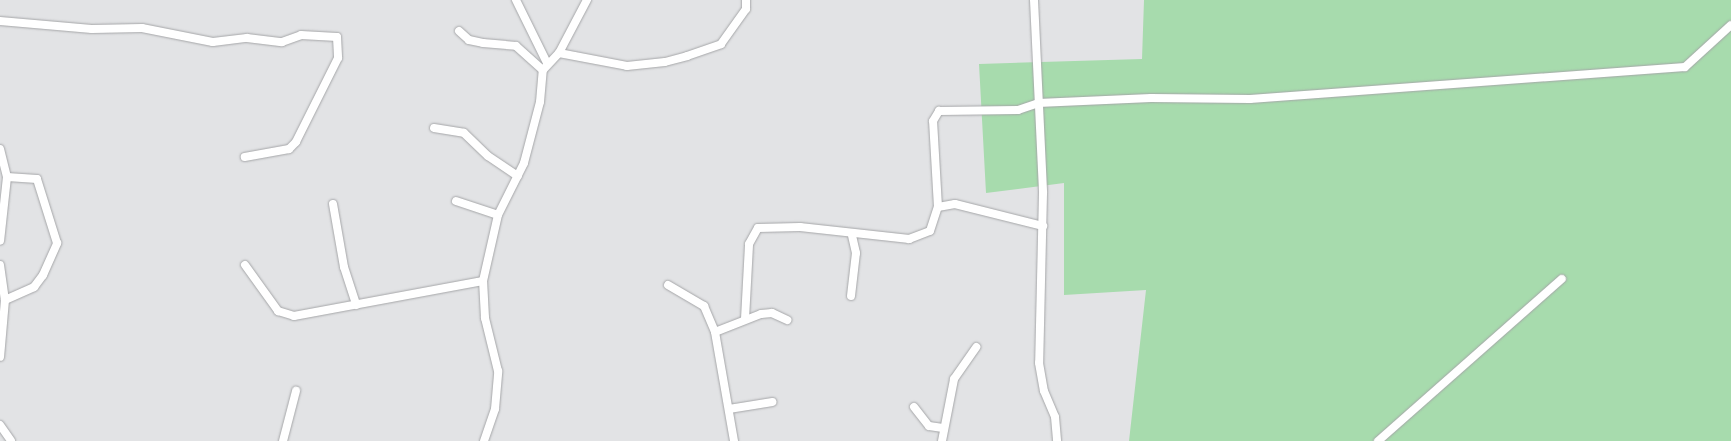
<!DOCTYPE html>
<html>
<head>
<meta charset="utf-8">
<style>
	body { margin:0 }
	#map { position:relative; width:1731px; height:441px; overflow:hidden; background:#e2e3e5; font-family:"Alegreya Sans",sans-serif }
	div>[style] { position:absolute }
	.green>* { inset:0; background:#a7dbad }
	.roads { filter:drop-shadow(0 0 1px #a5a6a8) drop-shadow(0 0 1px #a5a6a8) }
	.minor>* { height:8px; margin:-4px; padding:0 4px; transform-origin:4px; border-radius:4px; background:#fff }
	span { translate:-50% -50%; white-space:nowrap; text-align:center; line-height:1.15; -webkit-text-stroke:4px #eff0f3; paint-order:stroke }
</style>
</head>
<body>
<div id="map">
	<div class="green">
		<div style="clip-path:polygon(1144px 0,1731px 0,1731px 441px,1129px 441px,1146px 290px,1064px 295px,1064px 183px,986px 193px,979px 64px,1142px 59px)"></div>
	</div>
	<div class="roads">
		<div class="minor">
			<div style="left:516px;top:0;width:70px;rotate:63.8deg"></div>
			<div style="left:1034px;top:0;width:193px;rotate:87.3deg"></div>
			<div style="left:1043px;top:193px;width:170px;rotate:91.3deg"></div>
			<div style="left:1039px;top:363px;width:28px;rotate:80deg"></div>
			<div style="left:1044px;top:391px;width:28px;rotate:67deg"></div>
			<div style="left:1055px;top:417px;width:24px;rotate:85deg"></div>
			<div style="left:0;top:21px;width:92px;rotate:5deg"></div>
			<div style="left:92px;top:29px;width:50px;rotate:-1.1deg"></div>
			<div style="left:142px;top:28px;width:72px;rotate:11.2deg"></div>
			<div style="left:213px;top:42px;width:34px;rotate:-7deg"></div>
			<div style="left:247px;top:38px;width:35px;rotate:7deg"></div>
			<div style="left:282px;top:42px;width:20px;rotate:-20deg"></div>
			<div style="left:301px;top:35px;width:36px;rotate:3deg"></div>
			<div style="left:337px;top:37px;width:21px;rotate:87deg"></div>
			<div style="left:338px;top:58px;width:94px;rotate:116.6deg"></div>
			<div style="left:296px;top:142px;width:10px;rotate:135deg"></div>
			<div style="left:289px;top:149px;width:45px;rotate:169.7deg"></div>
			<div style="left:459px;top:31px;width:13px;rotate:42deg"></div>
			<div style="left:469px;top:40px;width:14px;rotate:12deg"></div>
			<div style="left:483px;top:43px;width:33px;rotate:5deg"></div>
			<div style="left:516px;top:46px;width:36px;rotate:42deg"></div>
			<div style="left:559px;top:53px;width:60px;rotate:-62.2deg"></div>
			<div style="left:434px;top:128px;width:30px;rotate:9deg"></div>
			<div style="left:464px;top:133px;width:33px;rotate:44deg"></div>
			<div style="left:488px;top:156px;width:36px;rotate:34deg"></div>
			<div style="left:0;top:149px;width:29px;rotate:76deg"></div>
			<div style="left:7px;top:177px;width:64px;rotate:96.2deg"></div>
			<div style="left:456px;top:201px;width:44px;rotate:18.4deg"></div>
			<div style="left:333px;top:204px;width:64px;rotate:80.1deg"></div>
			<div style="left:344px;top:267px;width:40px;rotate:72deg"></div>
			<div style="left:938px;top:207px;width:86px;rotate:-93.3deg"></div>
			<div style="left:933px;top:121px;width:12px;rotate:-59deg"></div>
			<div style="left:939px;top:111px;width:79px;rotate:-0.7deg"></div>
			<div style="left:1018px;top:110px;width:21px;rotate:-19deg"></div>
			<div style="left:1038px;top:103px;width:113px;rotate:-2.5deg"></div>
			<div style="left:1151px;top:98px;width:99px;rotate:0.6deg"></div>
			<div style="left:1250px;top:99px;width:436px;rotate:-4.2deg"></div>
			<div style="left:1685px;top:67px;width:62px;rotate:-42.4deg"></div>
			<div style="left:0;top:265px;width:35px;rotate:82deg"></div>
			<div style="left:5px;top:300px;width:57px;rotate:95deg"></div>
			<div style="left:245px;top:265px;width:57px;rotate:54.3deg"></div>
			<div style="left:278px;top:311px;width:17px;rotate:17deg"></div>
			<div style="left:294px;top:316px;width:192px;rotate:-10.5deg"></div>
			<div style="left:668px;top:285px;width:42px;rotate:30.3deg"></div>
			<div style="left:704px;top:306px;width:28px;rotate:67deg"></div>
			<div style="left:715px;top:332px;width:111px;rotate:80.1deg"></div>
			<div style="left:851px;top:296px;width:43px;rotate:-83.4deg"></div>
			<div style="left:856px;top:253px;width:18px;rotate:-103deg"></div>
			<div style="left:5px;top:300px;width:32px;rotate:-24deg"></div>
			<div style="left:34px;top:287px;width:15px;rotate:-53deg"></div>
			<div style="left:43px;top:275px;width:35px;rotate:-66deg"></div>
			<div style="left:57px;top:243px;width:67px;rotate:-107.4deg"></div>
			<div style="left:37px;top:179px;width:30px;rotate:-176deg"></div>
			<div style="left:745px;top:319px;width:75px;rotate:-86.9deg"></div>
			<div style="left:749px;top:244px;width:18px;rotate:-61deg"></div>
			<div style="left:758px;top:228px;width:42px;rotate:-1.4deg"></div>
			<div style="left:800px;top:227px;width:110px;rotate:6.3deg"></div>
			<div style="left:909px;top:239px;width:22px;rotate:-21deg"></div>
			<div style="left:930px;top:231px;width:25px;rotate:-72deg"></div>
			<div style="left:938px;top:207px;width:17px;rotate:-10deg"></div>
			<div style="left:955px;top:204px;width:91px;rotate:14deg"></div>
			<div style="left:715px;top:332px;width:49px;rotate:-21.4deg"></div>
			<div style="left:761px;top:314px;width:11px;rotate:-5deg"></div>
			<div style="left:772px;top:313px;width:17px;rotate:25deg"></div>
			<div style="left:914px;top:407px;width:24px;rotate:52deg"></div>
			<div style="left:929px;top:426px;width:14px;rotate:8deg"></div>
			<div style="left:729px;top:409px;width:44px;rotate:-9.2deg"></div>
			<div style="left:0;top:425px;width:19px;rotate:55deg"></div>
			<div style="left:283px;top:441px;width:52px;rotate:-75.4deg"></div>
			<div style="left:484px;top:441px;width:34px;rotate:-71deg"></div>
			<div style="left:495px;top:409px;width:38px;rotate:-85deg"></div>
			<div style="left:498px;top:371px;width:55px;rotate:-103.8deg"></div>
			<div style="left:485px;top:318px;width:37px;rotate:-93deg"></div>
			<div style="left:483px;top:281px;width:68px;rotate:-77.2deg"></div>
			<div style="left:498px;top:215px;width:58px;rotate:-63.4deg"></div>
			<div style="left:524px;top:163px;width:63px;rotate:-75.3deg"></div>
			<div style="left:540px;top:102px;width:32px;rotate:-85deg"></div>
			<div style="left:543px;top:70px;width:23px;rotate:-47deg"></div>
			<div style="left:559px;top:53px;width:69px;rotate:10.8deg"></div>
			<div style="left:627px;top:66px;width:38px;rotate:-6deg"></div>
			<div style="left:665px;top:62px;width:23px;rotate:-15deg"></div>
			<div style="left:687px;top:56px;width:36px;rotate:-19deg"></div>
			<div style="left:721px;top:44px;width:43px;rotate:-54.5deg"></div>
			<div style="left:746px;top:9px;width:9px;rotate:-90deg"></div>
			<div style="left:942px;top:441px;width:63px;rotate:-79deg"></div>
			<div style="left:954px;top:379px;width:39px;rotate:-55deg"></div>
			<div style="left:1378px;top:441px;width:245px;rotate:-41.4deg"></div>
		</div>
	</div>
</div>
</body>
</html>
